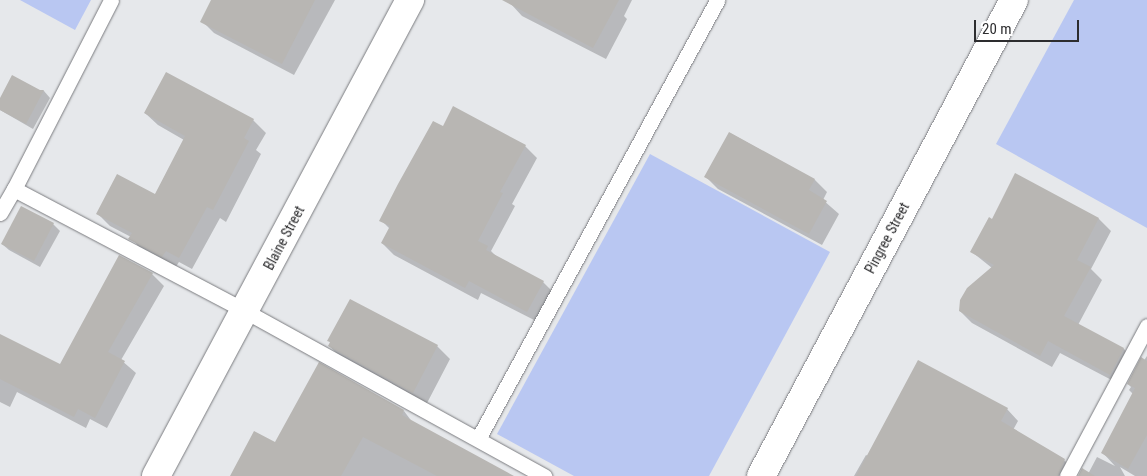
<!DOCTYPE html>
<html>
<head>
<meta charset="utf-8">
<style>
	body { margin:0 }
	#map { position:relative; width:1147px; height:476px; overflow:hidden; background:#e6e8eb; font-family:"Roboto Condensed",sans-serif }
	div>[style] { position:absolute }
	.green>* { inset:0; background:#b9c7f2 }
	.shadow>* { inset:0; background:#0003 }
	.building>* { inset:0; background:#b8b6b3 }
	.roads { filter:drop-shadow(0 0 1px #7a7b7f) drop-shadow(0 0 1px #7a7b7f) }
	.lane>* { height:15px; margin:-7.5px; padding:0 7.5px; transform-origin:7.5px; border-radius:7.5px; background:#fff }
	.street>* { height:28px; margin:-14px; padding:0 14px; transform-origin:14px; border-radius:14px; background:#fff }
	span { translate:-50% -50%; white-space:nowrap; text-align:center; line-height:1.15; -webkit-text-stroke:4px #fff; paint-order:stroke }
	.street-label { font-size:14px; color:#2d2d2f }
	.scale { position:absolute; left:974px; top:20px; width:105px; height:22px; box-sizing:border-box; border:2px solid #2d2d2f; border-top:0; padding-left:6px; font-size:15px; line-height:18px; white-space:nowrap; color:#2d2d2f; -webkit-text-stroke:4px #fff; paint-order:stroke }
</style>
</head>
<body>
<div id="map">
	<div class="green">
		<div style="clip-path:polygon(20px 0,91px 0,75px 30px)"></div>
		<div style="clip-path:polygon(1074px 0,1147px 0,1147px 228px,996px 144px)"></div>
		<div style="clip-path:polygon(650px 154px,830px 252px,709px 476px,574px 476px,497px 434px)"></div>
	</div>
	<div class="shadow">
		<div style="clip-path:polygon(213px 0,335px 0,294px 75px,214px 33px,202px 21px)"></div>
		<div style="clip-path:polygon(511px 0,632px 0,624px 16px,627px 19px,606px 59px,522px 16px,510px 3px)"></div>
		<div style="clip-path:polygon(39px 91px,44px 91px,50px 98px,33px 129px,0 110px,0 101px)"></div>
		<div style="clip-path:polygon(145px 113px,253px 120px,266px 133px,256px 150px,261px 154px,226px 222px,220px 218px,192px 269px,179px 262px,175px 268px,142px 251px,131px 237px,110px 226px,97px 213px,155px 195px,184px 140px,158px 125px)"></div>
		<div style="clip-path:polygon(443px 128px,525px 146px,537px 158px,512px 204px,515px 206px,491px 251px,498px 258px,543px 282px,555px 294px,540px 323px,481px 293px,478px 300px,394px 255px,382px 243px,390px 229px,381px 220px)"></div>
		<div style="clip-path:polygon(730px 133px,815px 180px,827px 192px,823px 200px,839px 214px,822px 245px,718px 189px,706px 177px)"></div>
		<div style="clip-path:polygon(1016px 175px,1099px 219px,1111px 231px,1091px 269px,1102px 280px,1078px 325px,1124px 349px,1136px 362px,1123px 386px,1060px 353px,1052px 367px,972px 323px,960px 311px,992px 268px,972px 252px,992px 220px)"></div>
		<div style="clip-path:polygon(53px 224px,60px 231px,40px 267px,9px 250px,2px 244px)"></div>
		<div style="clip-path:polygon(119px 257px,152px 274px,164px 286px,121px 360px,136px 373px,107px 428px,90px 419px,86px 428px,17px 392px,10px 407px,0 402px,0 335px,60px 366px)"></div>
		<div style="clip-path:polygon(329px 341px,437px 346px,450px 359px,426px 405px,342px 358px,329px 346px,331px 343px)"></div>
		<div style="clip-path:polygon(1147px 356px,1147px 476px,1135px 476px,1120px 467px,1125px 476px,1087px 476px,1097px 457px,1115px 466px,1103px 453px,1133px 394px,1129px 390px,1131px 387px,1128px 384px)"></div>
		<div style="clip-path:polygon(1007px 409px,1018px 421px,1013px 430px,1063px 459px,1075px 471px,1072px 476px,854px 476px,866px 455px,868px 456px)"></div>
		<div style="clip-path:polygon(404px 411px,413px 423px,511px 476px,232px 476px,276px 444px)"></div>
	</div>
	<div class="building">
		<div style="clip-path:polygon(211px 0,315px 0,282px 64px,200px 22px)"></div>
		<div style="clip-path:polygon(502px 0,619px 0,593px 48px)"></div>
		<div style="clip-path:polygon(166px 72px,254px 119px,244px 138px,249px 141px,213px 210px,207px 207px,179px 258px,166px 251px,162px 257px,128px 239px,132px 233px,96px 214px,117px 174px,155px 194px,185px 136px,144px 113px)"></div>
		<div style="clip-path:polygon(12px 75px,40px 90px,44px 90px,26px 124px,0 110px,0 98px)"></div>
		<div style="clip-path:polygon(453px 106px,526px 145px,500px 192px,503px 193px,478px 241px,488px 246px,486px 250px,544px 281px,527px 312px,469px 281px,465px 288px,381px 243px,390px 226px,379px 221px,398px 184px,433px 121px,443px 126px)"></div>
		<div style="clip-path:polygon(729px 132px,815px 179px,809px 190px,827px 201px,809px 234px,704px 177px)"></div>
		<div style="clip-path:polygon(1015px 173px,1099px 218px,1077px 260px,1091px 267px,1064px 316px,1124px 348px,1110px 375px,1048px 341px,1040px 356px,959px 311px,960px 300px,967px 288px,994px 265px,970px 252px,989px 217px,992px 219px)"></div>
		<div style="clip-path:polygon(21px 206px,54px 223px,34px 261px,1px 244px)"></div>
		<div style="clip-path:polygon(119px 255px,153px 273px,108px 352px,125px 361px,95px 418px,78px 409px,74px 417px,0 379px,0 334px,60px 364px)"></div>
		<div style="clip-path:polygon(350px 299px,438px 345px,413px 393px,328px 346px,330px 342px,327px 341px)"></div>
		<div style="clip-path:polygon(1141px 357px,1147px 361px,1147px 435px,1128px 469px,1101px 453px,1135px 388px,1127px 384px)"></div>
		<div style="clip-path:polygon(918px 360px,1008px 408px,1001px 421px,1065px 459px,1058px 476px,856px 476px)"></div>
		<div style="clip-path:polygon(319px 362px,404px 410px,402px 415px,514px 476px,437px 476px,363px 437px,341px 476px,230px 476px,254px 431px,275px 442px)"></div>
		<div style="clip-path:polygon(1082px 468px,1095px 476px,1078px 476px)"></div>
	</div>
	<div class="roads">
		<div class="lane">
			<div style="left:14px;top:189px;width:212px;rotate:-62.8deg"></div>
			<div style="left:0;top:213px;width:28px;rotate:-60deg"></div>
			<div style="left:14px;top:189px;width:261px;rotate:27.8deg"></div>
			<div style="left:245px;top:311px;width:342px;rotate:28.9deg"></div>
			<div style="left:478px;top:439px;width:500px;rotate:-61.4deg"></div>
			<div style="left:1067px;top:476px;width:170px;rotate:-61.9deg"></div>
		</div>
		<div class="street">
			<div style="left:156px;top:476px;width:540px;rotate:-61.92deg"></div>
			<div style="left:761px;top:476px;width:539px;rotate:-62.01deg"></div>
		</div>
	</div>
	<div class="street-label">
		<span style="left:284px;top:238px;rotate:-62deg">Blaine Street</span>
		<span style="left:887px;top:238px;rotate:-62deg">Pingree Street</span>
	</div>
	<div class="scale">20 m</div>
</div>
</body>
</html>
